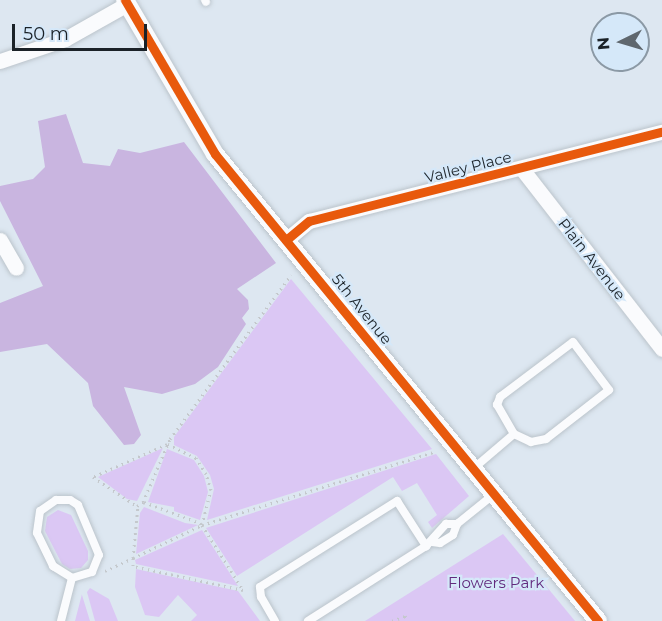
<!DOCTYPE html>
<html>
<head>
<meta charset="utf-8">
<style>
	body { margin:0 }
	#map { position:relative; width:662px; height:621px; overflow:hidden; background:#dde7f1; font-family:Montserrat,sans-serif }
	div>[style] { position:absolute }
	.green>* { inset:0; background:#dbc7f4 }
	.forest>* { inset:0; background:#c9b5e0 }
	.path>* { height:3px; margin-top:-1.5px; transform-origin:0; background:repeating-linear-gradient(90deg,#c4c8cc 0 1.5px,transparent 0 6px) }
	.roads { filter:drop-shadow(0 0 2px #bbc4cb) drop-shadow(0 0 2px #bbc4cb) }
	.service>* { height:8px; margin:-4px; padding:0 4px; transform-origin:4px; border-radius:4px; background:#fafbfd }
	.minor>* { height:15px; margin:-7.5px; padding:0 7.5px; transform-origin:7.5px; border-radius:7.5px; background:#fafbfd }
	.tertiary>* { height:18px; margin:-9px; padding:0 9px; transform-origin:9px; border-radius:9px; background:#fafbfd }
	.cycleway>* { height:9px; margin:-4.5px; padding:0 4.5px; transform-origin:4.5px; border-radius:4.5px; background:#e8590c }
	span { translate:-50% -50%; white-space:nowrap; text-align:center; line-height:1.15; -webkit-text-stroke:4.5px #d5e8f9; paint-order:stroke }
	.street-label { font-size:15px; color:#1b2228 }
	.park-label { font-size:15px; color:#622a7e }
	.north { position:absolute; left:590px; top:12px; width:60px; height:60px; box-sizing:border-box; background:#d5e8f9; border:2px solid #8b99a5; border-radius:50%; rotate:265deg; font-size:16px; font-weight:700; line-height:24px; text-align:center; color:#1b2228 }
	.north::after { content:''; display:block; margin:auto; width:21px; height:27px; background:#5f676e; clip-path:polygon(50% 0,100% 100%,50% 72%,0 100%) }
	.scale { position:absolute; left:12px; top:24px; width:135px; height:27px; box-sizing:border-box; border:3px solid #1b2228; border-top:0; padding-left:8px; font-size:18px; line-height:21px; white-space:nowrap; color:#1b2228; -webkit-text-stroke:4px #d5e8f9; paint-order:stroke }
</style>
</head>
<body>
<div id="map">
	<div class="green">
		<div style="clip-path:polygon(291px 279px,432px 449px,207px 520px,214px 489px,210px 475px,197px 456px,174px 445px,174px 437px)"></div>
		<div style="clip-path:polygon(163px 448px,137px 501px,127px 499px,98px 477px)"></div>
		<div style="clip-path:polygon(167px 449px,194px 460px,204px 476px,208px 492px,200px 520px,174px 511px,174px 507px,148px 502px)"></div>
		<div style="clip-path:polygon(436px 454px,469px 496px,432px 528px,428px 522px,437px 515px,417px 483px,402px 491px,393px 477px,237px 576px,206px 528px)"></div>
		<div style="clip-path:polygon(144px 507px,185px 523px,198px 525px,136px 554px,140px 513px)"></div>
		<div style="clip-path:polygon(58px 510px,71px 515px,88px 551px,88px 560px,81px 568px,70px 569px,62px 564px,45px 531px,47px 517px)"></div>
		<div style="clip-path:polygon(202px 530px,238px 586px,136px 564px,135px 560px)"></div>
		<div style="clip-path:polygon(503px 534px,575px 621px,365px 621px)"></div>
		<div style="clip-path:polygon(136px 569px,238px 591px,260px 621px,191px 621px,197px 615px,178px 595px,159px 617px,145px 615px,135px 587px)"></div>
		<div style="clip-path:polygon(90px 588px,109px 599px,118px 621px,95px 621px,87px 592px)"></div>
		<div style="clip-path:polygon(82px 594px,82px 595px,90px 621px,75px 621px)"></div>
	</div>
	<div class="forest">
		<div style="clip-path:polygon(66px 114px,83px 163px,110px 166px,118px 149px,140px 153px,184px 142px,276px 263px,237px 289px,248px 300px,249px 309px,242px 318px,246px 324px,218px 367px,195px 384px,162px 394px,124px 387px,141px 435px,134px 444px,124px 445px,93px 406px,88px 383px,47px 344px,0 352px,0 303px,43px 286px,0 201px,0 186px,33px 179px,45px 167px,38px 121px)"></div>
	</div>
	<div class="path">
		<div style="left:143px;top:502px;width:69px;rotate:-66.8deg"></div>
		<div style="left:170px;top:439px;width:204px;rotate:-53.6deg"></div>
		<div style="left:202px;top:525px;width:36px;rotate:-76deg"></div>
		<div style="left:211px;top:490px;width:17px;rotate:-107deg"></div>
		<div style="left:206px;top:474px;width:19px;rotate:-122deg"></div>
		<div style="left:196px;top:458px;width:32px;rotate:-154deg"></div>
		<div style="left:167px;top:444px;width:81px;rotate:156deg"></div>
		<div style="left:93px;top:477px;width:53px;rotate:33.4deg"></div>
		<div style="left:137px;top:506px;width:8px;rotate:-30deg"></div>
		<div style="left:144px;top:502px;width:60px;rotate:20.6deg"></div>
		<div style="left:200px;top:523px;width:3px;rotate:45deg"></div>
		<div style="left:202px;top:525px;width:77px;rotate:57.8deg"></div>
		<div style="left:243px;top:590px;width:113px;rotate:-167.7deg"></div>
		<div style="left:133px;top:566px;width:8px;rotate:-90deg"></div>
		<div style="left:133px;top:558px;width:76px;rotate:-25.6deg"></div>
		<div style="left:202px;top:525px;width:245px;rotate:-17.5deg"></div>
		<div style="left:105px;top:571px;width:31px;rotate:-25deg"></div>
		<div style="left:133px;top:558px;width:53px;rotate:-84.6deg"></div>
		<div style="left:392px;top:621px;width:14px;rotate:-21deg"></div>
		<div style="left:405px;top:616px;width:6px;rotate:51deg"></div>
	</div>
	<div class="roads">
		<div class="service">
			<div style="left:205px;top:0;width:2px;rotate:63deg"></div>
			<div style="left:474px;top:468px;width:52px;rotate:-40.4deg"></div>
			<div style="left:514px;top:434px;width:34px;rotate:-120deg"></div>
			<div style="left:497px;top:405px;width:9px;rotate:-69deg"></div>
			<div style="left:500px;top:397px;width:91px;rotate:-37deg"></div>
			<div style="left:573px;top:342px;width:60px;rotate:53.1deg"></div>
			<div style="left:609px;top:390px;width:80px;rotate:142.1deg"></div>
			<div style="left:546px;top:439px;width:15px;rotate:169deg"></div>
			<div style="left:531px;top:442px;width:19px;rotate:-155deg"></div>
			<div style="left:432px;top:542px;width:8px;rotate:7deg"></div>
			<div style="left:440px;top:543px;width:15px;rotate:-32deg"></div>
			<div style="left:453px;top:535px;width:12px;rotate:-70deg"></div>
			<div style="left:457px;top:524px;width:46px;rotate:-38.9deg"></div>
			<div style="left:61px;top:621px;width:44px;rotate:-75.7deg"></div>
			<div style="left:72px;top:578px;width:21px;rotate:-17deg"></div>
			<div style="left:92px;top:572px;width:18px;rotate:-68deg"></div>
			<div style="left:99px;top:555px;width:54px;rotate:-112.8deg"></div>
			<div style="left:78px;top:505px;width:9px;rotate:-148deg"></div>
			<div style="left:70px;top:500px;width:14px;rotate:180deg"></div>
			<div style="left:56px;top:500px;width:19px;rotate:145deg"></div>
			<div style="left:40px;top:511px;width:22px;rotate:98deg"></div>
			<div style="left:37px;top:533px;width:37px;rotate:64deg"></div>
			<div style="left:53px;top:566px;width:22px;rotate:32deg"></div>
			<div style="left:275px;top:621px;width:28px;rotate:-120deg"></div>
			<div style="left:261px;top:597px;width:10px;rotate:-96deg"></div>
			<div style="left:260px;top:587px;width:162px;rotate:-32.1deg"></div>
			<div style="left:397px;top:501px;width:54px;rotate:57.2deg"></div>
			<div style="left:308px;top:621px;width:140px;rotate:-32.4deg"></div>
			<div style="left:426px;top:546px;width:30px;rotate:-48deg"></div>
			<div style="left:446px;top:524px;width:11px"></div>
		</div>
		<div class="minor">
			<div style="left:0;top:61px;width:69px;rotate:-18.7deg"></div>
			<div style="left:65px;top:39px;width:71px;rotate:-29.4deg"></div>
			<div style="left:522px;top:169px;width:228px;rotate:52.1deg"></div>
			<div style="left:0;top:240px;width:32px;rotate:60deg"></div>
			<div style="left:286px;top:240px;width:30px;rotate:-40deg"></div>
			<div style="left:309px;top:221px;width:364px;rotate:-14.2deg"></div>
		</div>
		<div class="tertiary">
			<div style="left:125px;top:0;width:178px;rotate:59.7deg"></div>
			<div style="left:215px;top:154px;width:604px;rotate:50.64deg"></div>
		</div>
	</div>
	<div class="cycleway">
		<div style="left:125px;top:0;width:178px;rotate:59.7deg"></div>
		<div style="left:215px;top:154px;width:604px;rotate:50.64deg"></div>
		<div style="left:286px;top:240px;width:30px;rotate:-40deg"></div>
		<div style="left:309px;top:221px;width:364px;rotate:-14.2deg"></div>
	</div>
	<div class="street-label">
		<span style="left:468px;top:167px;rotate:-14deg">Valley Place</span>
		<span style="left:592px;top:259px;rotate:52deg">Plain Avenue</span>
		<span style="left:362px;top:309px;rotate:51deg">5th Avenue</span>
	</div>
	<div class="park-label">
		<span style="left:496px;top:583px">Flowers Park</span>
	</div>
	<div class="north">N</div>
	<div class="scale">50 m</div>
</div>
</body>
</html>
